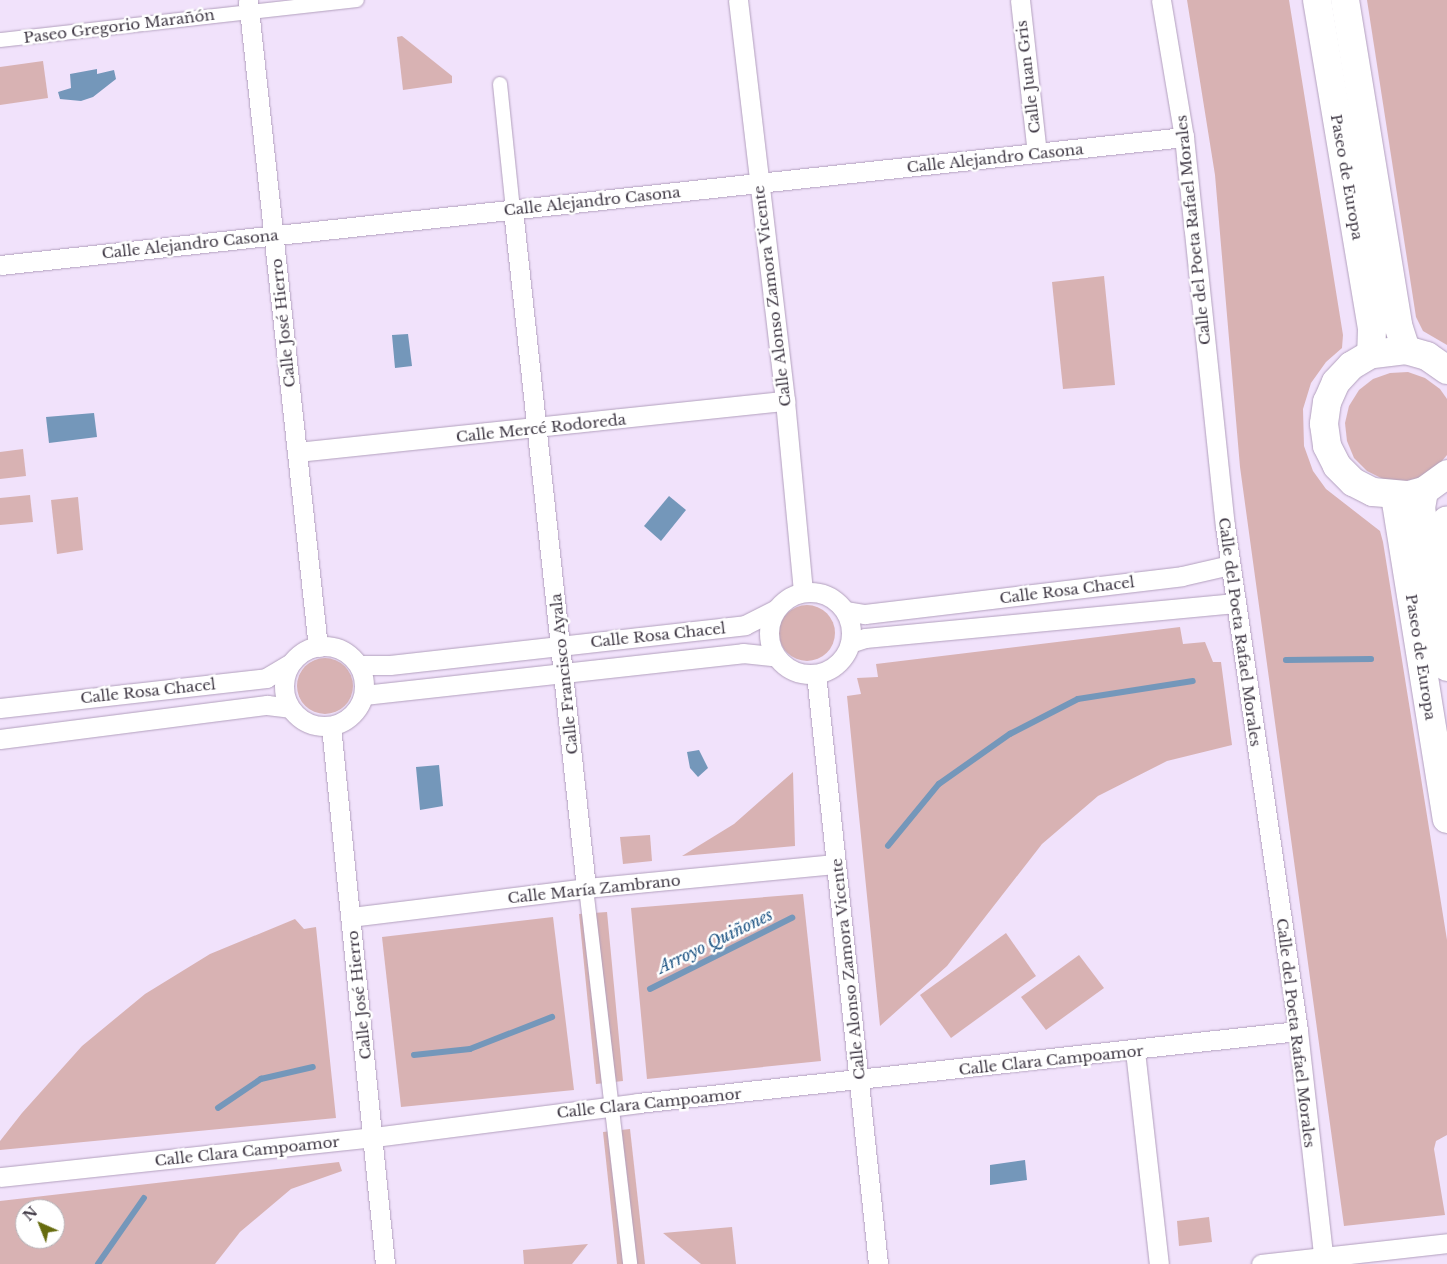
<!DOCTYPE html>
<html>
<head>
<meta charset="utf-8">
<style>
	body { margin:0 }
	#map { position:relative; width:1447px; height:1264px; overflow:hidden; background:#f1e2fb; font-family:"Libre Baskerville",serif }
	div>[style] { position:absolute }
	.green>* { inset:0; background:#d8b2b3 }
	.round { border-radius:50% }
	.water>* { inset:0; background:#7497ba }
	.stream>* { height:5.5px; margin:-2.75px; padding:0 2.75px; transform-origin:2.75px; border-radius:2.75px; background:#7497ba }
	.roads { filter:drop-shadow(0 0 1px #b2a0bd) drop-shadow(0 0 1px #b2a0bd) }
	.pedestrian>* { height:14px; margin:-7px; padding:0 7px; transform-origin:7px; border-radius:7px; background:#fff }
	.minor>* { height:19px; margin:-9.5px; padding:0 9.5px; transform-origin:9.5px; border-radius:9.5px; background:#fff }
	.minor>.ring { margin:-9.5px; padding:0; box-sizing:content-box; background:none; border:19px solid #fff; border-radius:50% }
	.primary>* { height:28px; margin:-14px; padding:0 14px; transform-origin:14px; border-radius:14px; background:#fff }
	.motorway>* { height:28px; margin:-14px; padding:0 14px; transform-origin:14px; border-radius:14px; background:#fff }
	span { translate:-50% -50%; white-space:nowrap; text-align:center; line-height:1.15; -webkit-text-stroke:5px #fff; paint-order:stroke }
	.street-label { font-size:15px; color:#413a46 }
	.water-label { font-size:16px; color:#215685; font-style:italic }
	.north { position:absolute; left:15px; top:1199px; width:50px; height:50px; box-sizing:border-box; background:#fff; border:1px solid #b3b0b5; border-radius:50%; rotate:316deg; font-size:14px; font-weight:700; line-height:20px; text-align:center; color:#413a46 }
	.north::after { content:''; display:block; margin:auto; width:18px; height:22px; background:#676c0f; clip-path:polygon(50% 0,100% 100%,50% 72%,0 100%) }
</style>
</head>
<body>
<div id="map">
	<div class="green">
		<div style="clip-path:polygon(1187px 0,1289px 0,1343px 335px,1342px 348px,1326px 362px,1311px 383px,1303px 409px,1304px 446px,1313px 471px,1326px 489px,1380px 531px,1383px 542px,1447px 940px,1447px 1135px,1436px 1141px,1434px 1149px,1445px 1215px,1344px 1226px,1240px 467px,1215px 175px)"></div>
		<div style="clip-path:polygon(1367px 0,1447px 0,1447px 345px,1423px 331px,1416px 317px)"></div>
		<div style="clip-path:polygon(402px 36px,452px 76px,452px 83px,403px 90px,397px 37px)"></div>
		<div style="clip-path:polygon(43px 61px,48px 98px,0 105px,0 67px)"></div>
		<div style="clip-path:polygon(1104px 276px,1115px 385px,1063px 389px,1052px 282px)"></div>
		<div style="clip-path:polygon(1408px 372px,1425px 378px,1440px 389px,1447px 399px,1447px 455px,1435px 469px,1419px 478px,1401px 482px,1383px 479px,1367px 471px,1354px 458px,1347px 441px,1345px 423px,1349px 406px,1359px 390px,1373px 379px,1390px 373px)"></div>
		<div style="clip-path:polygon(23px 449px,26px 476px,0 479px,0 452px)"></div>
		<div style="clip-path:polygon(30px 495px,33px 522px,0 525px,0 498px)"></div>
		<div style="clip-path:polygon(78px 497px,83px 550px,57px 554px,51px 500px)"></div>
		<div class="round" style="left:779px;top:605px;width:56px;height:56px"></div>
		<div style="clip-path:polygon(1180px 627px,1183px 644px,1205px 642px,1213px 662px,1221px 662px,1232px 745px,1167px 761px,1098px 796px,1042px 844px,947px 966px,880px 1026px,847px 696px,861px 694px,857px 678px,878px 677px,876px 664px)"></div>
		<div class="round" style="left:297px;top:658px;width:56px;height:56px"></div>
		<div style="clip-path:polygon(793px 772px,795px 846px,682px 856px,734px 824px)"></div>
		<div style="clip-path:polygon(650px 835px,652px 861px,623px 864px,620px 837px)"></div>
		<div style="clip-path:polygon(803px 894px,821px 1061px,647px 1079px,631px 908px)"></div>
		<div style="clip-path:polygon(607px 912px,623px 1081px,596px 1084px,579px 914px)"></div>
		<div style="clip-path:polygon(553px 917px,574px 1090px,401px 1107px,382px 937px)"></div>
		<div style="clip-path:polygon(295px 919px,304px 929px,316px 927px,336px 1118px,0 1150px,0 1141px,22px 1113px,82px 1046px,145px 994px,210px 954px)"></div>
		<div style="clip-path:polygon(1006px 933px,1036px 976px,951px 1038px,920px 995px)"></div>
		<div style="clip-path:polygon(1079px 955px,1104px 988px,1046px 1030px,1021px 997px)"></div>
		<div style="clip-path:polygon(630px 1129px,645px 1264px,617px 1264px,603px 1132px)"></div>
		<div style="clip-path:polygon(evenodd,339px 1162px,342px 1171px,291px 1189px,240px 1232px,215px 1264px,0 1264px,0 1201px,339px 1162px,25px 1209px,55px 1209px,55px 1239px,25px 1239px,25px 1209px)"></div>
		<div style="clip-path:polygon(1209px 1217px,1212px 1242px,1179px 1246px,1177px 1221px)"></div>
		<div style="clip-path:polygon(732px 1227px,736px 1264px,701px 1264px,663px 1233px)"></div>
		<div style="clip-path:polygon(588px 1244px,572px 1264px,524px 1264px,523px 1250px)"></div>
	</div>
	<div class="water">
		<div style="clip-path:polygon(97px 69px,97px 74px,114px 70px,116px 79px,93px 97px,81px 101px,60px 99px,58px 92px,71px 88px,70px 74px)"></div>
		<div style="clip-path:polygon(408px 334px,412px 366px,395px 368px,392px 335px)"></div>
		<div style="clip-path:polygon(94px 413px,97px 437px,49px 443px,46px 417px)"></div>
		<div style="clip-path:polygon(669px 496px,686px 510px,661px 541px,644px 526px)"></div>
		<div style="clip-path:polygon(699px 750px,708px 768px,698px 777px,690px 768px,687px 752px)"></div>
		<div style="clip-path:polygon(439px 765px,443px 806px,420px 810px,416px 767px)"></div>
		<div style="clip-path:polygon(1025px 1160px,1027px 1180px,990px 1185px,990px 1165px)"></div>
	</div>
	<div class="stream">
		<div style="left:1286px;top:660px;width:85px;rotate:-0.7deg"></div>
		<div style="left:888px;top:846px;width:80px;rotate:-50.6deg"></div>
		<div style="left:939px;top:784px;width:87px;rotate:-35.2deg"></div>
		<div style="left:1010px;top:734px;width:76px;rotate:-27.2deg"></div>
		<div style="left:1078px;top:699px;width:116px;rotate:-8.9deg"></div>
		<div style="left:650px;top:989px;width:159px;rotate:-26.6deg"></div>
		<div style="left:414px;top:1055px;width:56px;rotate:-6.1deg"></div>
		<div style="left:470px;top:1049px;width:88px;rotate:-21.3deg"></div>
		<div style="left:218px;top:1108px;width:52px;rotate:-34deg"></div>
		<div style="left:261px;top:1079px;width:53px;rotate:-13deg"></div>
		<div style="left:98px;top:1264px;width:80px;rotate:-55.1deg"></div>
	</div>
	<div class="roads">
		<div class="pedestrian">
			<div style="left:0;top:40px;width:359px;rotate:-6.4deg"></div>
			<div style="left:500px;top:84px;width:127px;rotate:84.1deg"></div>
			<div style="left:586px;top:888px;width:379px;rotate:83.3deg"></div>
		</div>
		<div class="minor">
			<div style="left:248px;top:0;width:651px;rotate:83.83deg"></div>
			<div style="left:738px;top:0;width:404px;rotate:83.3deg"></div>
			<div style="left:785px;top:401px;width:192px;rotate:84.6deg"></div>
			<div style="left:1020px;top:0;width:154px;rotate:83.7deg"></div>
			<div style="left:1161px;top:0;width:139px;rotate:80.5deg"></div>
			<div style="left:1184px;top:137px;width:391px;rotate:84deg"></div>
			<div style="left:1225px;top:526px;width:510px;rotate:81.77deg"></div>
			<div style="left:1298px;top:1031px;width:234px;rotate:83.6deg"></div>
			<div style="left:513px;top:210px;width:682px;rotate:83.85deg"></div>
			<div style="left:0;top:265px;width:1191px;rotate:-6.17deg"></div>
			<div style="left:297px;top:452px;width:491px;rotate:-6deg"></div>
			<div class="ring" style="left:769px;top:592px;width:63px;height:63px"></div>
			<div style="left:845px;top:611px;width:20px;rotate:9deg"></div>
			<div style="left:865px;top:614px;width:319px;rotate:-6.8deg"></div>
			<div style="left:1182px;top:576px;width:49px;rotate:-12.9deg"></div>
			<div style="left:850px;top:643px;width:16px;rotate:-18deg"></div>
			<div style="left:865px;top:638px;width:372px;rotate:-5.4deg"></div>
			<div class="ring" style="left:284px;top:646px;width:61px;height:61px"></div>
			<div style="left:359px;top:665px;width:31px"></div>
			<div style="left:390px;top:665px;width:357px;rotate:-6.4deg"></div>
			<div style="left:745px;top:625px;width:35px;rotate:-27deg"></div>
			<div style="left:816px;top:674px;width:593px;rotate:84deg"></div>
			<div style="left:364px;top:695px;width:381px;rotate:-6.3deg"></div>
			<div style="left:743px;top:653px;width:31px;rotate:6deg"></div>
			<div style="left:0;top:708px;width:268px;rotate:-6.4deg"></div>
			<div style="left:266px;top:678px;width:29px;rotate:-31deg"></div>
			<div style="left:331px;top:726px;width:541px;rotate:84.27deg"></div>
			<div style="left:0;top:739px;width:269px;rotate:-7.3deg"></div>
			<div style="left:267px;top:705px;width:23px;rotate:7deg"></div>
			<div style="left:351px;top:917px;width:237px;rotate:-7deg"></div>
			<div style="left:586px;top:888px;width:251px;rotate:-5.5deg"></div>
			<div style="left:1135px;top:1051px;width:214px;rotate:83.6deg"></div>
			<div style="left:0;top:1177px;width:376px;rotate:-6.1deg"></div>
			<div style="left:374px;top:1137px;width:266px;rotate:-7.3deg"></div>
			<div style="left:638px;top:1103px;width:664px;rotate:-6.23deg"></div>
			<div style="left:1261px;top:1264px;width:187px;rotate:-6.4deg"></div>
		</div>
		<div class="primary">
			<div style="left:1317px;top:0;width:334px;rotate:80.5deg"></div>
			<div style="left:1372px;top:329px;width:25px;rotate:92deg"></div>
			<div style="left:1345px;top:0;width:329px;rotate:80.7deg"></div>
			<div style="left:1398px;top:325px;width:26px;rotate:72deg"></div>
			<div style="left:1447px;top:370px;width:24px;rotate:-145deg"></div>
			<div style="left:1427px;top:356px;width:22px;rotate:-164deg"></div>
			<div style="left:1406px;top:350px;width:35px;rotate:173deg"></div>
			<div style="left:1371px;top:354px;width:23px;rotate:149deg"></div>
			<div style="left:1351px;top:366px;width:22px;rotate:133deg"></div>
			<div style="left:1336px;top:382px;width:22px;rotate:114deg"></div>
			<div style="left:1327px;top:402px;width:22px;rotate:98deg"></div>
			<div style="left:1324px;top:424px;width:22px;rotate:82deg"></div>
			<div style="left:1327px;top:446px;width:22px;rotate:63deg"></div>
			<div style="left:1337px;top:466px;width:23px;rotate:45deg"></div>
			<div style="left:1353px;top:482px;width:22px;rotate:27deg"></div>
			<div style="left:1373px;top:492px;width:36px;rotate:5deg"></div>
			<div style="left:1409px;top:495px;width:16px;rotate:-15deg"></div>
			<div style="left:1424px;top:491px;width:29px;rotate:-36deg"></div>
			<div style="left:1424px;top:491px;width:17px;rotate:100deg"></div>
			<div style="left:1421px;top:508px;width:161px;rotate:80.7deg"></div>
			<div style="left:1395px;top:496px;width:327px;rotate:80.9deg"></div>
		</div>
		<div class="motorway">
			<div style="left:1442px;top:633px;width:88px;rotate:-90deg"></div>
			<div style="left:1442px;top:545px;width:25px;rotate:-79deg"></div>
		</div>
	</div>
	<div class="street-label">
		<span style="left:119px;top:26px;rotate:-7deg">Paseo Gregorio Marañón</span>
		<span style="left:1028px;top:77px;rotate:-97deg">Calle Juan Gris</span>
		<span style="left:995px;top:158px;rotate:-6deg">Calle Alejandro Casona</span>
		<span style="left:1347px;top:177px;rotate:80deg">Paseo de Europa</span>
		<span style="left:592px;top:201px;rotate:-6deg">Calle Alejandro Casona</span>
		<span style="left:1193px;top:230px;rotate:-96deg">Calle del Poeta Rafael Morales</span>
		<span style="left:190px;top:244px;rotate:-6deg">Calle Alejandro Casona</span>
		<span style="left:772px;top:296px;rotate:-97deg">Calle Alonso Zamora Vicente</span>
		<span style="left:283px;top:323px;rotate:-96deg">Calle José Hierro</span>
		<span style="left:541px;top:428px;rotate:-6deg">Calle Mercé Rodoreda</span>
		<span style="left:1067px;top:590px;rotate:-7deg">Calle Rosa Chacel</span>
		<span style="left:1240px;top:632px;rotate:82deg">Calle del Poeta Rafael Morales</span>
		<span style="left:658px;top:635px;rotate:-6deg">Calle Rosa Chacel</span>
		<span style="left:1421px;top:657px;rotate:81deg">Paseo de Europa</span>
		<span style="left:564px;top:674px;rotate:-96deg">Calle Francisco Ayala</span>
		<span style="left:148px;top:691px;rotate:-6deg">Calle Rosa Chacel</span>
		<span style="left:594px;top:889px;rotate:-6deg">Calle María Zambrano</span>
		<span style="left:848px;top:969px;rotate:-96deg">Calle Alonso Zamora Vicente</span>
		<span style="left:359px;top:995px;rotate:-96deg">Calle José Hierro</span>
		<span style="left:1296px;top:1033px;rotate:83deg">Calle del Poeta Rafael Morales</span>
		<span style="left:1051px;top:1060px;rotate:-6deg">Calle Clara Campoamor</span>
		<span style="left:649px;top:1103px;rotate:-6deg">Calle Clara Campoamor</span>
		<span style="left:247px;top:1151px;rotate:-6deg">Calle Clara Campoamor</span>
	</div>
	<div class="water-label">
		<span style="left:715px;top:941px;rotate:-26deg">Arroyo Quiñones</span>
	</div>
	<div class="north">N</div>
</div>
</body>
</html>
